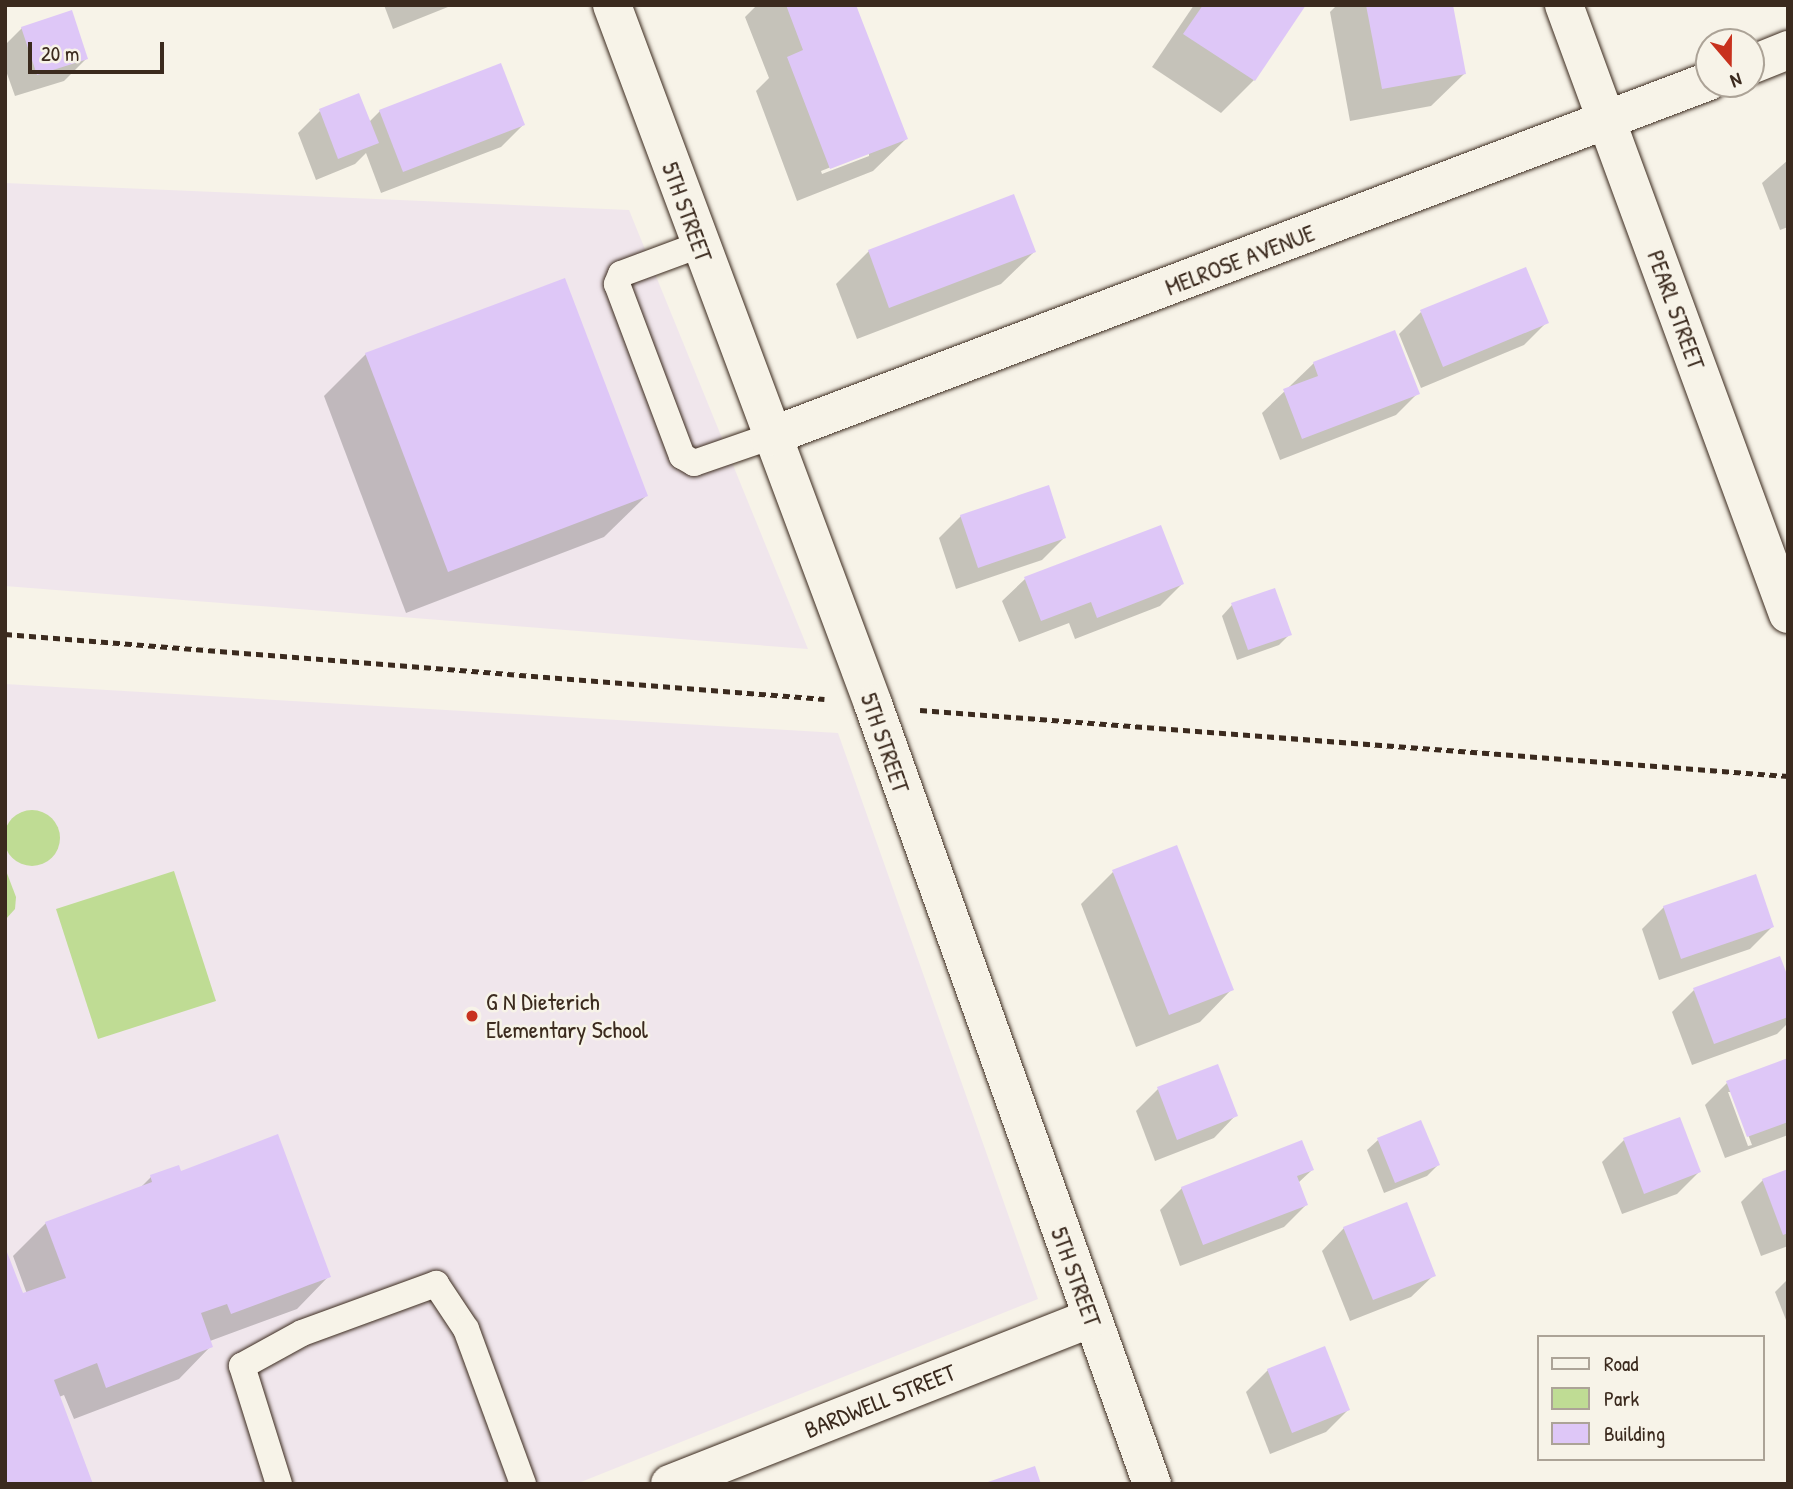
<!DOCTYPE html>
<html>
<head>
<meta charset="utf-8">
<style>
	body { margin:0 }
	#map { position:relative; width:1793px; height:1489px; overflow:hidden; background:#f7f3e8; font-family:"Patrick Hand",sans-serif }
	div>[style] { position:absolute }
	.built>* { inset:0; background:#f0e6ec }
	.green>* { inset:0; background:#bfdc94 }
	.round { border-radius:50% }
	.shadow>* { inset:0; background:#0003 }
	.building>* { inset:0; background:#dec7f7 }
	.path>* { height:4.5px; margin-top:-2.25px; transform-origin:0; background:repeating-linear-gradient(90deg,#3b2a1e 0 7px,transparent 0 12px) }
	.roads { filter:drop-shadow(0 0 2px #3b2a1e) drop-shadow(0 0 2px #3b2a1e) }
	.lane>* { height:26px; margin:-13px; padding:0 13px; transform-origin:13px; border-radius:13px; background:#f7f3e8 }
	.street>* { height:38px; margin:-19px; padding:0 19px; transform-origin:19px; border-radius:19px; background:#f7f3e8 }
	.dots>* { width:19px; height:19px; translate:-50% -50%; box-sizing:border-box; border:4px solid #f7f3e8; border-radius:50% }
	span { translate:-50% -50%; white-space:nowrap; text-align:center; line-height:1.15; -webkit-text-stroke:5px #f7f3e8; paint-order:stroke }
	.street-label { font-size:24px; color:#3b2a1e }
	.poi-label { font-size:24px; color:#3b2a1e }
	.left { translate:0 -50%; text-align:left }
	.frame { position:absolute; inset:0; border:7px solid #3b2a1e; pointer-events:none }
	.legend { position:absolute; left:1537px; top:1335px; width:228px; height:126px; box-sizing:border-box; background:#f7f3e8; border:2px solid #aca397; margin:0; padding:9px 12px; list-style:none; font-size:21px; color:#3b2a1e }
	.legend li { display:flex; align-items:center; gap:14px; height:35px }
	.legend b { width:35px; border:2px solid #aca397 }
	.north { position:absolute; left:1695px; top:28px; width:70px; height:70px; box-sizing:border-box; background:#f7f3e8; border:2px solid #aca397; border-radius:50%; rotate:160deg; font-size:19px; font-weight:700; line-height:28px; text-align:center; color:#3b2a1e }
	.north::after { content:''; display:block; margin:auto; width:24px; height:32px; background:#c8321e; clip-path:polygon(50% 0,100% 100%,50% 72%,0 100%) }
	.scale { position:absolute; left:28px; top:42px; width:136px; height:32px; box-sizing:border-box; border:4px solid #3b2a1e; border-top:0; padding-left:9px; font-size:21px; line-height:24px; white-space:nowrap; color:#3b2a1e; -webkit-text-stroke:5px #f7f3e8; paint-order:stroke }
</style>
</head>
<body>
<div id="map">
	<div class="built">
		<div style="clip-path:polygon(5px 183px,629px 210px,808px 649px,5px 586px)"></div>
		<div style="clip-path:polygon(5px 684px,838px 733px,1038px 1299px,576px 1484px,5px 1484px)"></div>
	</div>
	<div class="green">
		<div class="round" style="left:4px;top:810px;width:56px;height:56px"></div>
		<div style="clip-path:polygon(5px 868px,16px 897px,15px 909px,5px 920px)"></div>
		<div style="clip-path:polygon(174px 871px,216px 1001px,98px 1039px,56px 909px)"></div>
	</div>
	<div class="shadow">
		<div style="clip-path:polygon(384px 5px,453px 5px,393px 29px)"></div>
		<div style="clip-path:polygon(evenodd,757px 5px,854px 5px,906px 139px,873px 171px,797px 201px,756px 91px,769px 78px,745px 17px,757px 5px,869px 152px,869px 156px,822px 174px,821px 171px,869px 152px)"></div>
		<div style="clip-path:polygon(1194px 5px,1304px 5px,1254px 80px,1221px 113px,1152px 67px)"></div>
		<div style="clip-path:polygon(1337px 5px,1452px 5px,1464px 74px,1431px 106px,1350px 121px,1330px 12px)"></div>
		<div style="clip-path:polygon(22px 28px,86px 59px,64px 81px,15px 96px,5px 68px,5px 45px)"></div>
		<div style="clip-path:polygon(320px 111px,369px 122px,380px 111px,523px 125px,501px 147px,381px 193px,366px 153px,355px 164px,316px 180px,298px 133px)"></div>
		<div style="clip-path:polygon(1788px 160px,1788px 227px,1780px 230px,1762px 183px)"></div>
		<div style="clip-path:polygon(1013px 196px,1034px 252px,1001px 284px,857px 339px,836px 284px,869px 251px)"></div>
		<div style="clip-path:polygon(1421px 312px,1546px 323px,1524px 345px,1421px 388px,1399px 334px)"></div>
		<div style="clip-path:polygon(366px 354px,646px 496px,604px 537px,406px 613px,324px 396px)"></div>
		<div style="clip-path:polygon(1314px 363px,1418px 393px,1396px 415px,1280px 460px,1262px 413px)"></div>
		<div style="clip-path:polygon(961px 516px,1064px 538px,1042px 560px,956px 589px,939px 538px)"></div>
		<div style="clip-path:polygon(1160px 527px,1182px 584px,1160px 606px,1075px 639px,1069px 623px,1019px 642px,1002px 601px,1025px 579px)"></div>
		<div style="clip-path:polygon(1232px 605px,1290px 634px,1279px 645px,1237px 660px,1222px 616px)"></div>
		<div style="clip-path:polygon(1113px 872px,1232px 989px,1200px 1022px,1136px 1047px,1081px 904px)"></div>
		<div style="clip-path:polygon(1664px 907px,1772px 927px,1750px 949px,1659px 980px,1642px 929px)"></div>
		<div style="clip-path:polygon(1788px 982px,1788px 1023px,1777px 1034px,1692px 1065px,1672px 1012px,1694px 990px)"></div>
		<div style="clip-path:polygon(evenodd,1788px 1060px,1788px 1135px,1725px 1158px,1705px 1105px,1727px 1083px,1788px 1060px,1728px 1092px,1732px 1092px,1752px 1145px,1748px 1146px,1728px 1092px)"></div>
		<div style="clip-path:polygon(1158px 1089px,1236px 1115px,1214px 1138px,1155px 1161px,1136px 1111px)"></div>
		<div style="clip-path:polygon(1679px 1119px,1699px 1172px,1677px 1194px,1622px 1214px,1602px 1162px,1624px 1140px)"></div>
		<div style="clip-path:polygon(1378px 1140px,1438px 1165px,1427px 1176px,1384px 1193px,1367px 1150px)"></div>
		<div style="clip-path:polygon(1312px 1170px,1298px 1183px,1306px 1205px,1284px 1227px,1180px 1266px,1160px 1210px,1182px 1188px)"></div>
		<div style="clip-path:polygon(1788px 1171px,1788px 1246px,1761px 1256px,1741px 1202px,1763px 1180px)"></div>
		<div style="clip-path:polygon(180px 1173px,329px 1276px,297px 1309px,210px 1341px,211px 1346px,179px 1379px,74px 1419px,64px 1395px,59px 1397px,22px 1296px,27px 1294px,13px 1256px,46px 1223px,139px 1189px,151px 1177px)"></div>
		<div style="clip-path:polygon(1344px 1228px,1434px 1275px,1411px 1297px,1350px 1321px,1322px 1251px)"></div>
		<div style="clip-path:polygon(1788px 1279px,1788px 1325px,1775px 1292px)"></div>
		<div style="clip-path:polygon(1268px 1370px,1348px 1410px,1326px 1432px,1270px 1454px,1246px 1392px)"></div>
	</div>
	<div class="building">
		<div style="clip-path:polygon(786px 5px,856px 5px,908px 139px,830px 169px,787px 57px,803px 50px)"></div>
		<div style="clip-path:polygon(1203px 5px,1306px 5px,1255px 81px,1183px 34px)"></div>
		<div style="clip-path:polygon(1366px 5px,1453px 5px,1466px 74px,1382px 89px)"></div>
		<div style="clip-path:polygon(72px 10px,88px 59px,37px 75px,21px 27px)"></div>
		<div style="clip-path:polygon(501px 63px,525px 125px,403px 172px,379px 110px)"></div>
		<div style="clip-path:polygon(359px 93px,379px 143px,338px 159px,319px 109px)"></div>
		<div style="clip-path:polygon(1014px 194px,1036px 252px,889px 308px,868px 250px)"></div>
		<div style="clip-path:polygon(1526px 267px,1549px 323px,1443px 367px,1420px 310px)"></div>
		<div style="clip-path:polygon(565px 278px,648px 496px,448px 572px,365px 353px)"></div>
		<div style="clip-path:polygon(1395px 330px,1420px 394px,1302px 439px,1283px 389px,1318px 376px,1313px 362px)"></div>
		<div style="clip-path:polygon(1049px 485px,1066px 538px,978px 568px,960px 515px)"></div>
		<div style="clip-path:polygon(1161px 525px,1184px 584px,1097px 618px,1091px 602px,1041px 621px,1024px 577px)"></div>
		<div style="clip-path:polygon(1275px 588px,1292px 635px,1248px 650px,1231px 603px)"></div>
		<div style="clip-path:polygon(1177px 845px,1234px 990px,1169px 1015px,1112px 870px)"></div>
		<div style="clip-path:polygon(1756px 874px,1774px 927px,1681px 959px,1663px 906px)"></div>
		<div style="clip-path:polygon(1780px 956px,1788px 977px,1788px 1017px,1714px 1044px,1693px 988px)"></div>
		<div style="clip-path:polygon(1788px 1058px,1788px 1122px,1747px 1137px,1726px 1081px)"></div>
		<div style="clip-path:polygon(1218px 1064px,1238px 1116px,1177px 1140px,1157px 1087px)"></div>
		<div style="clip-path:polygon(1680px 1117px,1701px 1172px,1644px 1194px,1623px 1138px)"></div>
		<div style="clip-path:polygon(1421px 1120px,1440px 1165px,1395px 1183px,1377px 1138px)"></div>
		<div style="clip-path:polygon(278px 1134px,331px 1277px,231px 1314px,227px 1304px,201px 1313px,213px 1347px,106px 1388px,97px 1363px,54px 1380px,93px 1484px,5px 1484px,5px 1247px,23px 1293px,66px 1278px,45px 1222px,152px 1182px,150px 1175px,179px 1165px,181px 1171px)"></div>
		<div style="clip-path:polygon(1302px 1140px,1314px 1170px,1297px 1176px,1308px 1205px,1203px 1245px,1181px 1187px)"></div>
		<div style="clip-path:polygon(1788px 1169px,1788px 1233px,1783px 1235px,1762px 1179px)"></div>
		<div style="clip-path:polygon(1407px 1202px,1436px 1276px,1373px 1300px,1343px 1227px)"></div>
		<div style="clip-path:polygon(1325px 1346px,1350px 1410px,1292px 1433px,1267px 1369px)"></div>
		<div style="clip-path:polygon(1035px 1466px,1041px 1484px,985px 1484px,985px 1483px)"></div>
	</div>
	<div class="path">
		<div style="left:5px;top:634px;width:822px;rotate:4.54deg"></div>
		<div style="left:920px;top:710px;width:871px;rotate:4.35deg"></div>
	</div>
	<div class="roads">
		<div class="lane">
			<div style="left:699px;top:245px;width:83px;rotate:159.6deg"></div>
			<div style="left:621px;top:274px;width:11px;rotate:112deg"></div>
			<div style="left:617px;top:284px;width:184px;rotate:69.3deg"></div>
			<div style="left:682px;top:456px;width:14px;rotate:30deg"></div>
			<div style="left:694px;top:463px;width:79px;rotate:-19.1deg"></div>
			<div style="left:279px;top:1484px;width:124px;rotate:-107.4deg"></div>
			<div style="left:242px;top:1366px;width:68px;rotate:-28.8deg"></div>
			<div style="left:302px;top:1333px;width:143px;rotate:-20.1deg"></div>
			<div style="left:436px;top:1284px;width:54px;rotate:56.3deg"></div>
			<div style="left:466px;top:1329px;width:165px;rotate:69.8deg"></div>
		</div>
		<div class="street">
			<div style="left:612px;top:5px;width:746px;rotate:69.52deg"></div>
			<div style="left:873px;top:704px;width:828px;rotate:70.32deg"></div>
			<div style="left:1564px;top:5px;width:649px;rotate:69.81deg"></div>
			<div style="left:1751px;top:65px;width:40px;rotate:-22deg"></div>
			<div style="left:769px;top:437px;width:1005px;rotate:-20.74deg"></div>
			<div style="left:670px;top:1484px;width:453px;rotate:-21.5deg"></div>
		</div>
	</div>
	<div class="dots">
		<div style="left:472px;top:1016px;background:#c8321e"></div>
	</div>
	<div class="street-label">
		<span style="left:687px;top:212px;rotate:70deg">5TH STREET</span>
		<span style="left:1240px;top:260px;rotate:-21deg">MELROSE AVENUE</span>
		<span style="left:1676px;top:310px;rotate:70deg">PEARL STREET</span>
		<span style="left:885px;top:743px;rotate:71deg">5TH STREET</span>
		<span style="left:1076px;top:1277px;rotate:70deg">5TH STREET</span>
		<span style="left:880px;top:1401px;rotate:-22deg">BARDWELL STREET</span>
	</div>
	<div class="poi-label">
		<span class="left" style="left:486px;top:1016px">G N Dieterich<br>Elementary School</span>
	</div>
	<div class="frame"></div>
	<ul class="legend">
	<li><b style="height:9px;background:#f7f3e8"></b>Road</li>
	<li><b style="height:19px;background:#bfdc94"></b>Park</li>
	<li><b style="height:19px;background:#dec7f7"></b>Building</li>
	</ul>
	<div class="north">N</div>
	<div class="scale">20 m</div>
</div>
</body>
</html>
